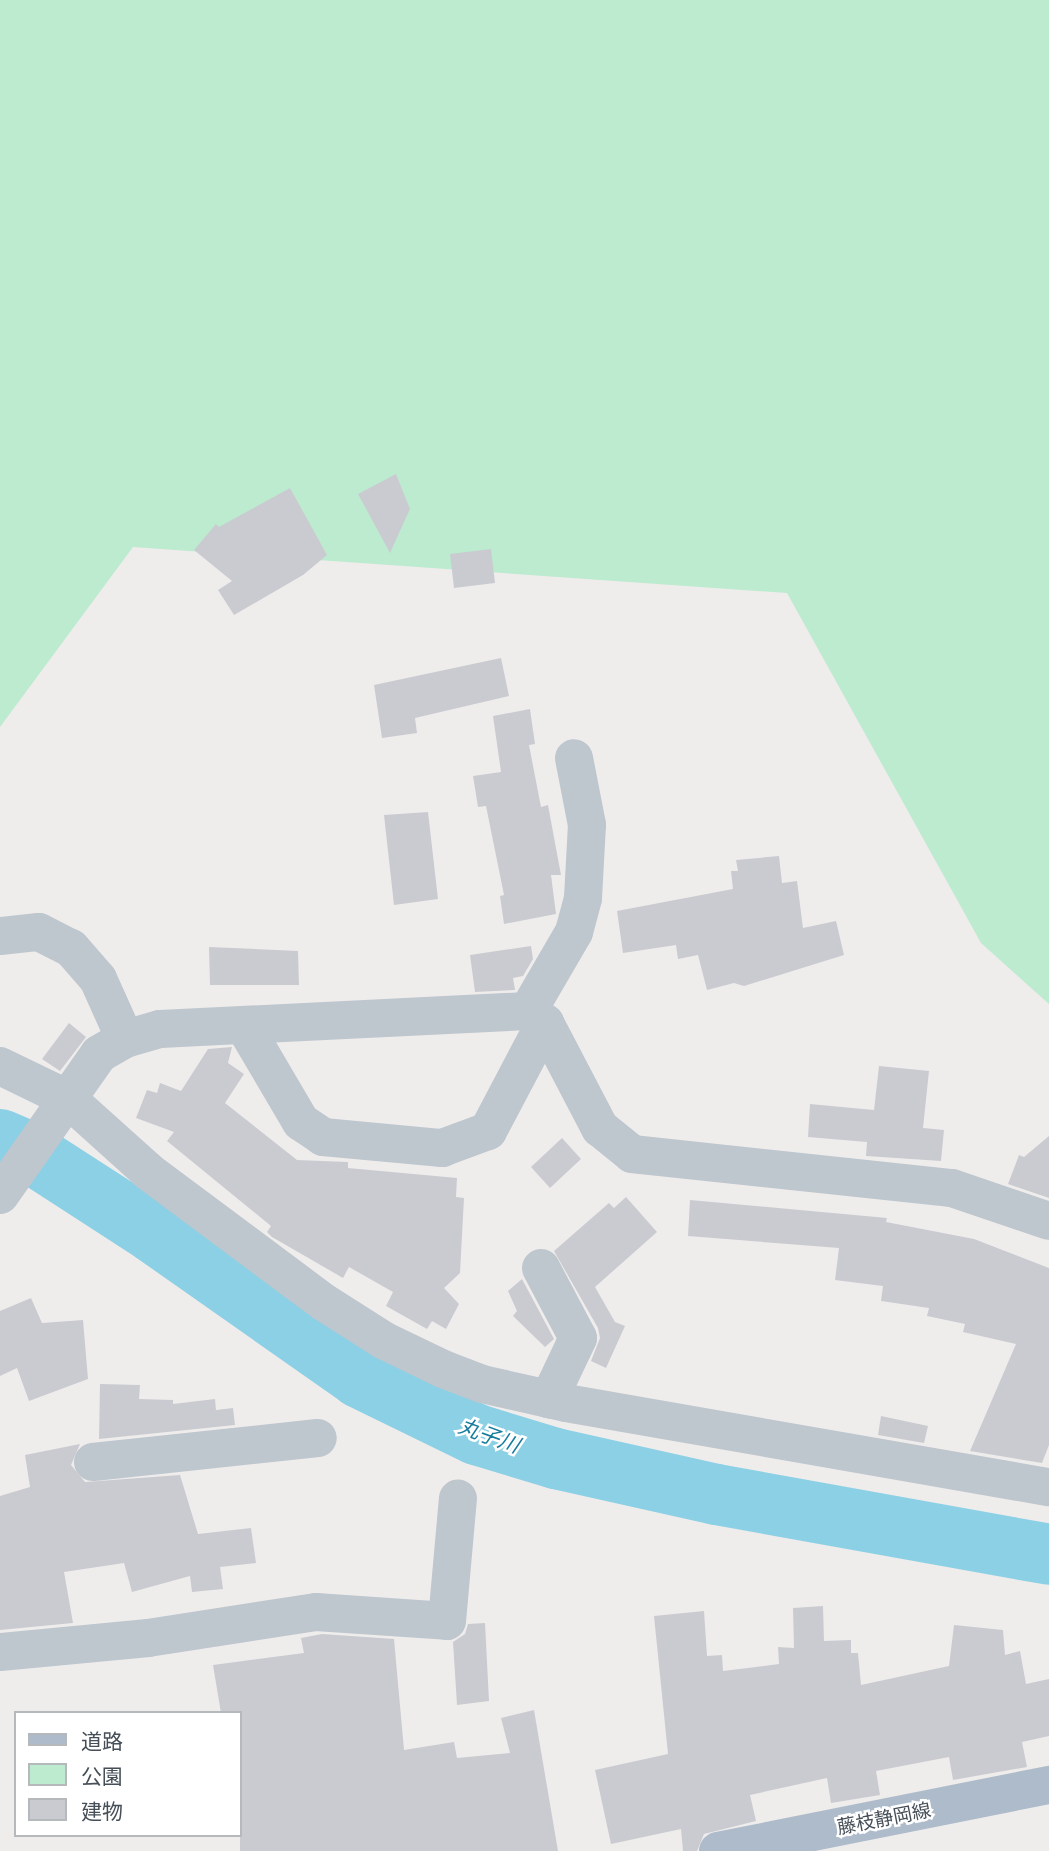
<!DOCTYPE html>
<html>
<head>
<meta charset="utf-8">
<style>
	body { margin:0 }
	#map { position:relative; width:1049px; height:1851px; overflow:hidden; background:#efecec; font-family:"Roboto Condensed","Noto Sans JP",sans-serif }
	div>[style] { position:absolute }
	.green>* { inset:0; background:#bcebcf }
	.river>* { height:61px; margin:-30.5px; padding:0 30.5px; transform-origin:30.5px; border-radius:30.5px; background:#8cd0e5 }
	.building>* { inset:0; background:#cacbd1 }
	.minor>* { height:38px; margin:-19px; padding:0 19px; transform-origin:19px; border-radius:19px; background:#bec6ce }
	.major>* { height:38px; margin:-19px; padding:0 19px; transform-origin:19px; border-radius:19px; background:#adbbca }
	span { translate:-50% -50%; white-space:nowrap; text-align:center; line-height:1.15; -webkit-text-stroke:5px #fff; paint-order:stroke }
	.street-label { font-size:19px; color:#464f58 }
	.water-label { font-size:21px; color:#157c9c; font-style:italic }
	.legend { position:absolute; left:14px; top:1711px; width:228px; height:126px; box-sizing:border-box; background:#fff; border:2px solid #b5b9bc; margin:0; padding:9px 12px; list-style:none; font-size:21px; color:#464f58 }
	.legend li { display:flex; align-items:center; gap:14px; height:35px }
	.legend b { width:35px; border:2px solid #b5b9bc }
</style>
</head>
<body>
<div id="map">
	<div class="green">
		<div style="clip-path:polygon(0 0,1049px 0,1049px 1004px,981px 943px,787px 593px,133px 547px,0 727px)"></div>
	</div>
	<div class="river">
		<div style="left:0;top:1139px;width:30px;rotate:23deg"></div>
		<div style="left:28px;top:1151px;width:149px;rotate:32.9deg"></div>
		<div style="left:153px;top:1232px;width:252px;rotate:35.1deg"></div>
		<div style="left:359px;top:1377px;width:130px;rotate:26deg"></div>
		<div style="left:476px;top:1434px;width:83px;rotate:16.9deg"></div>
		<div style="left:555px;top:1458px;width:165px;rotate:12.6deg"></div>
		<div style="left:716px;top:1494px;width:338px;rotate:10.2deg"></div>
	</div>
	<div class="building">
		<div style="clip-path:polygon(396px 474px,410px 509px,390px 553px,358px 494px)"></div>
		<div style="clip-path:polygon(290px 488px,327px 555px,303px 575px,234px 615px,218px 590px,232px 581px,194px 550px,216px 524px,219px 527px)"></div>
		<div style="clip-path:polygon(491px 549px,495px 583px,454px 588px,450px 554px)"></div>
		<div style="clip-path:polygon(501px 658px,509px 696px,415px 718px,417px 733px,382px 738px,374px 685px)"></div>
		<div style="clip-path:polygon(530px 709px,535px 744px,529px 745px,541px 807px,548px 805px,561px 875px,551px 875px,556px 914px,504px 924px,500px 896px,504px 895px,486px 806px,478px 807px,473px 776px,501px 772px,493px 716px)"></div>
		<div style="clip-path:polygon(428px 812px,438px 899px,394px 905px,384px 815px)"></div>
		<div style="clip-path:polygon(779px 856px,782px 883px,797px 881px,803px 928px,836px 921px,844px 955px,744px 986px,734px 983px,707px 990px,698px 955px,678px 959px,676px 945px,623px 953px,617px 911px,733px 889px,731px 871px,738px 871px,736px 860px)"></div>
		<div style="clip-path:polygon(531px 946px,533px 959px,523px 976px,513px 978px,515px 990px,475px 992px,470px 955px)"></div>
		<div style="clip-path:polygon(209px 947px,298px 951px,299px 985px,210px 985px)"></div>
		<div style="clip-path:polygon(69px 1023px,86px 1037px,60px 1071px,42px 1059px)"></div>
		<div style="clip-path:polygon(232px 1047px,228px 1063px,244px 1074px,225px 1103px,297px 1160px,348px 1162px,348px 1168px,457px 1178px,456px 1197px,464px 1198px,460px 1273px,444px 1288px,459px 1304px,446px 1329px,432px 1321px,427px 1329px,386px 1306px,393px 1292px,349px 1267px,343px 1278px,272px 1237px,267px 1232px,271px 1226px,167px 1141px,174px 1132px,136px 1118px,147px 1090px,157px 1093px,160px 1083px,181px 1091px,208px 1049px)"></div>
		<div style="clip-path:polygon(879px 1066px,929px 1071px,923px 1128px,944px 1130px,941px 1161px,866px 1156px,867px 1142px,808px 1137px,810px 1104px,874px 1110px)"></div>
		<div style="clip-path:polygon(1049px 1136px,1049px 1198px,1008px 1184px,1019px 1155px,1024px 1157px)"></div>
		<div style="clip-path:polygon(562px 1138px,581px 1159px,550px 1188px,531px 1167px)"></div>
		<div style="clip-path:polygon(626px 1197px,657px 1232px,595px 1287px,615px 1322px,625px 1326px,606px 1368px,591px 1361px,600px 1338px,598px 1328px,554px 1251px,609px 1203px,614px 1208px)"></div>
		<div style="clip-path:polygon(690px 1200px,887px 1218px,886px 1222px,974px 1239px,1049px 1268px,1049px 1445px,1042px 1463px,970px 1451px,1016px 1344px,963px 1332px,965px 1324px,927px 1316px,929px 1308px,881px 1301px,883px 1286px,835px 1280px,839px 1248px,688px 1236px)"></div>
		<div style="clip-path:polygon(522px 1279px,554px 1339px,545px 1347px,513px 1316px,517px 1311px,508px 1291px)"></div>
		<div style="clip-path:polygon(31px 1298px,42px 1323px,83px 1320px,88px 1379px,29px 1401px,17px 1368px,0 1376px,0 1311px)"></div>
		<div style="clip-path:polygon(100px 1384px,140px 1385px,139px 1399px,173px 1400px,173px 1404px,215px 1399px,216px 1410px,233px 1408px,235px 1425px,99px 1439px)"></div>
		<div style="clip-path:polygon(881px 1416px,928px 1426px,924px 1443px,878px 1435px)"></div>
		<div style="clip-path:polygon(80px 1444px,71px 1465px,85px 1482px,180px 1475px,198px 1534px,251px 1528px,256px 1563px,220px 1567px,223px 1589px,192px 1592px,190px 1576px,132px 1592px,124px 1563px,64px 1572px,73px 1623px,0 1630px,0 1496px,30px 1487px,25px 1455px)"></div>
		<div style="clip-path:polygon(823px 1606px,824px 1641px,851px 1640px,851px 1653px,858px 1653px,861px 1685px,949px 1666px,954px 1625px,1003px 1630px,1005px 1655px,1020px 1651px,1026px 1684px,1049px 1679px,1049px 1736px,1022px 1742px,1027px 1767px,953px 1780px,949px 1757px,876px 1771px,880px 1795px,831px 1803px,827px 1778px,750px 1795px,756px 1821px,704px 1834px,697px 1851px,683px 1851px,681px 1829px,611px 1844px,595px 1770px,668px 1754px,654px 1616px,704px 1611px,707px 1656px,722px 1655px,723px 1671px,779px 1664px,778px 1647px,794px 1648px,793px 1608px)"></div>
		<div style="clip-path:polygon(485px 1623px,489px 1701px,457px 1705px,453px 1642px,465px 1634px,468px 1624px)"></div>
		<div style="clip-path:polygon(322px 1634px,394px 1639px,404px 1750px,454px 1742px,457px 1758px,510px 1753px,501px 1718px,534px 1710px,558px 1851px,240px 1851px,240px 1713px,221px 1713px,213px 1665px,304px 1653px,301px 1638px)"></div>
	</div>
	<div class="minor">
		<div style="left:0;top:936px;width:39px;rotate:-6deg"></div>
		<div style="left:39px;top:932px;width:36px;rotate:27deg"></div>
		<div style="left:71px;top:948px;width:41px;rotate:48.9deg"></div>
		<div style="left:98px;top:979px;width:66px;rotate:65.8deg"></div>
		<div style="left:528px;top:1011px;width:91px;rotate:-59.8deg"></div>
		<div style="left:574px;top:932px;width:35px;rotate:-75deg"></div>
		<div style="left:583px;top:898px;width:73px;rotate:-86.9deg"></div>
		<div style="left:587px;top:825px;width:68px;rotate:-101deg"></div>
		<div style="left:245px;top:1027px;width:110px;rotate:59.5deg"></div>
		<div style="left:301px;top:1122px;width:27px;rotate:34deg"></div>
		<div style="left:323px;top:1137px;width:120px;rotate:5.3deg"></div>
		<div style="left:442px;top:1148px;width:49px;rotate:-20.3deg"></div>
		<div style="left:488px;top:1131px;width:122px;rotate:-62.2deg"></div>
		<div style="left:0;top:1066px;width:76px;rotate:25.9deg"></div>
		<div style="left:68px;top:1099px;width:109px;rotate:42deg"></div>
		<div style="left:149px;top:1172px;width:219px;rotate:36.7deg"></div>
		<div style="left:325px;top:1303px;width:69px;rotate:32.5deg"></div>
		<div style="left:383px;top:1340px;width:67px;rotate:25.8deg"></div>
		<div style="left:443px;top:1369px;width:42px;rotate:21deg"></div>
		<div style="left:482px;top:1384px;width:86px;rotate:12.7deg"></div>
		<div style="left:566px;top:1403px;width:490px;rotate:9.9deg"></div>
		<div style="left:0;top:1195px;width:172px;rotate:-54.9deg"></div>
		<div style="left:99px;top:1054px;width:30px;rotate:-30deg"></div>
		<div style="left:125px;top:1039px;width:36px;rotate:-16deg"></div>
		<div style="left:160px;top:1029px;width:368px;rotate:-2.8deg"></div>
		<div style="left:528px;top:1011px;width:21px;rotate:35deg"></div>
		<div style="left:545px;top:1023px;width:119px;rotate:62.4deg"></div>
		<div style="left:600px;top:1128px;width:41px;rotate:39.1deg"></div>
		<div style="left:632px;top:1154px;width:322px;rotate:6.1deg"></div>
		<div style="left:952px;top:1188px;width:102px;rotate:18.8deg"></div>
		<div style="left:541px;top:1268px;width:79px;rotate:62.1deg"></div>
		<div style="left:578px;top:1338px;width:68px;rotate:115.4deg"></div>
		<div style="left:93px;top:1462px;width:226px;rotate:-6.1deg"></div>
		<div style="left:0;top:1652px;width:149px;rotate:-5.4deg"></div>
		<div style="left:148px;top:1638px;width:170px;rotate:-8.8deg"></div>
		<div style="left:316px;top:1612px;width:131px;rotate:3.9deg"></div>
		<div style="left:447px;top:1621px;width:123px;rotate:-84.9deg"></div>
	</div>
	<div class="major">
		<div style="left:718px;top:1851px;width:338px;rotate:-11.3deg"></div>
	</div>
	<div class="street-label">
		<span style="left:884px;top:1819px;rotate:-11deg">藤枝静岡線</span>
	</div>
	<div class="water-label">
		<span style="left:489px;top:1436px;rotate:20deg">丸子川</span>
	</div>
	<ul class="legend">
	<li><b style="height:9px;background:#adbbca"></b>道路</li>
	<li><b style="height:19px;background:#bcebcf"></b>公園</li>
	<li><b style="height:19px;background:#cacbd1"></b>建物</li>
	</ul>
</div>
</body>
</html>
